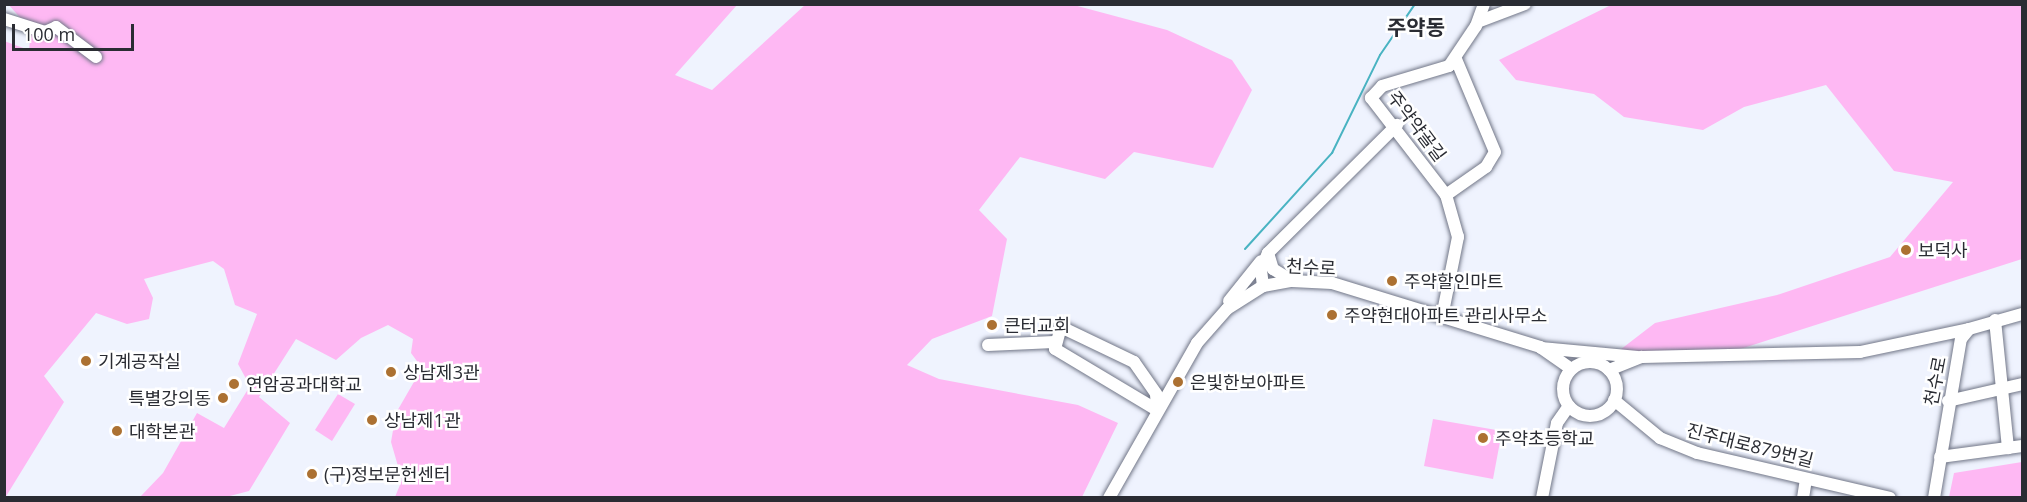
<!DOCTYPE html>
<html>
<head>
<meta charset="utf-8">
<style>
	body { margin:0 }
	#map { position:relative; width:2027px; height:502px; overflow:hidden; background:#eff3fe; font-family:"Open Sans","Noto Sans KR",sans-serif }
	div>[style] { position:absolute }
	.green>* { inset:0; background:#feb8f3 }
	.stream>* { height:2px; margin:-1px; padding:0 1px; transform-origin:1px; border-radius:1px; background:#49b3c2 }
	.roads { filter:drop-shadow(0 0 2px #717687) drop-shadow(0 0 2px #717687) }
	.minor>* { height:12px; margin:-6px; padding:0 6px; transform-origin:6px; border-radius:6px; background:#fff }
	.minor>.ring { margin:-6px; padding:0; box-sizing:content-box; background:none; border:12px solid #fff; border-radius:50% }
	.dots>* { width:16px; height:16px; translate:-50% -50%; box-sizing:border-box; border:3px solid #fff; border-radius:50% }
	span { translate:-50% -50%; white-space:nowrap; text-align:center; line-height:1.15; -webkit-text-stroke:5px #fff; paint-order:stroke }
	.street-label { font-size:18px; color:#2a2c33 }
	.poi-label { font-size:18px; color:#2a2c33 }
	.left { translate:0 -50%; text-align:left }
	.right { translate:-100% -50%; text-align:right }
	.quarter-label { font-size:21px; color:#2a2c33; font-weight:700 }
	.frame { position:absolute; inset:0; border:6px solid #2a2c33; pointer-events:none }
	.scale { position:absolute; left:12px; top:24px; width:122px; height:27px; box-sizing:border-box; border:3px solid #2a2c33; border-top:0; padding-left:8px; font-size:18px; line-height:21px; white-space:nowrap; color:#2a2c33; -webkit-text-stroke:4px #fff; paint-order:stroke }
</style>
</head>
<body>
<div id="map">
	<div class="green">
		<div style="clip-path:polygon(8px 4px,737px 5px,675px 75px,712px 90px,805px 5px,1070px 4px,1167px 30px,1232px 60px,1252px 90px,1213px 168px,1134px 152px,1105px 179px,1020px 157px,979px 210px,1007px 239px,992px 316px,932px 339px,907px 365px,939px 379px,1078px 405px,1118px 423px,1082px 497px,395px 497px,402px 480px,391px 442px,396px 413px,422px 368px,411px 353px,413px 339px,388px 325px,361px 338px,336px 360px,296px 339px,259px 397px,290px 423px,249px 491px,226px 497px,140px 497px,163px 473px,197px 413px,224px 428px,250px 386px,238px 364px,257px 314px,235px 305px,224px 269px,213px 261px,144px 279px,153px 298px,149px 319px,127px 324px,96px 313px,44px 376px,64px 402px,5px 498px,4px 41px,29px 50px,31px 30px)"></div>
		<div style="clip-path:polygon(1611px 5px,2022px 5px,2022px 259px,1728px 353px,1616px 353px,1655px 323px,1777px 295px,1890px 257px,1953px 182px,1894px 171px,1826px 85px,1744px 107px,1703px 130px,1624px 117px,1594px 94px,1516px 80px,1499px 60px)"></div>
		<div style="clip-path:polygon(338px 394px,355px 404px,332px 441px,315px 430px)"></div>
		<div style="clip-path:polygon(1433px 419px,1502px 431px,1493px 479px,1424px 466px)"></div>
		<div style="clip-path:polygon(2022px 462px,2022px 497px,1949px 497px,1954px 473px)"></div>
	</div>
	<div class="stream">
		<div style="left:1245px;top:249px;width:130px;rotate:-47.8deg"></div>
		<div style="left:1332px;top:153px;width:109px;rotate:-63.9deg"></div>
		<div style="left:1380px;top:55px;width:62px;rotate:-55.5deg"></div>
	</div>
	<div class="roads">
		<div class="minor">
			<div style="left:4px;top:19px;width:43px;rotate:17.6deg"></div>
			<div style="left:45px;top:32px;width:12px;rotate:-24deg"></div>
			<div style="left:56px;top:27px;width:50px;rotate:36.9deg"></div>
			<div style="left:1480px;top:21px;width:48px;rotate:-20.7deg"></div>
			<div style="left:1446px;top:195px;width:49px;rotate:-35deg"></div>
			<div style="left:1486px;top:167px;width:17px;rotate:-59deg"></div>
			<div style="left:1495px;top:152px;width:101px;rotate:-112.8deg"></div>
			<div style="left:1268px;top:253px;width:17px;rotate:73deg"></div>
			<div style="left:1273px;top:269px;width:22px;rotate:32deg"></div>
			<div style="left:1263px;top:286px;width:16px;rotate:-97deg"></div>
			<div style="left:1261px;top:270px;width:18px;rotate:-68deg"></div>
			<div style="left:1268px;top:253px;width:182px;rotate:-44.8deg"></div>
			<div style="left:1229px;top:301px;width:51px;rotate:-51.3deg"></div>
			<div style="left:1442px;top:317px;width:82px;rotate:-78.7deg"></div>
			<div style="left:1458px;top:237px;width:44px;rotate:-105.9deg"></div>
			<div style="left:1446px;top:195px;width:123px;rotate:-127.7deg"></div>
			<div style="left:1371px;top:98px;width:16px;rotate:-47deg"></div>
			<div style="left:1382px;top:86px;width:70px;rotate:-16.6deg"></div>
			<div style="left:1449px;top:66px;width:48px;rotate:-56deg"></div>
			<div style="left:1476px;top:26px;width:23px;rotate:-70deg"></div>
			<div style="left:1995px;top:320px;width:129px;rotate:84.2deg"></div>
			<div style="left:1061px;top:327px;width:81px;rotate:25.6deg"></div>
			<div style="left:1134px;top:362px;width:39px;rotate:55deg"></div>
			<div style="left:1156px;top:394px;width:16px;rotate:86deg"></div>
			<div style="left:1157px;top:410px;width:119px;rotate:-149.1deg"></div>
			<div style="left:1055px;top:349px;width:23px;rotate:-75deg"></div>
			<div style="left:988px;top:345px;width:66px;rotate:-2.6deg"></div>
			<div style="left:1541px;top:348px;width:97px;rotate:5.3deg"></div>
			<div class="ring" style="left:1563px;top:362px;width:42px;height:42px"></div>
			<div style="left:1609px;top:370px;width:35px;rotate:-22deg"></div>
			<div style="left:1642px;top:357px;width:218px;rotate:-1.3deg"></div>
			<div style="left:1860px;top:352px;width:111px;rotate:-11.9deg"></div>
			<div style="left:1614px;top:400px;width:60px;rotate:39.6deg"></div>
			<div style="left:1660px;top:438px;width:40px;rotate:22deg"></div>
			<div style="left:1697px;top:453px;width:198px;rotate:13.1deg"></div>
			<div style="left:1948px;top:401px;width:76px;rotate:-12.9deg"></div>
			<div style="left:1940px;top:457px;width:83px;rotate:-7.6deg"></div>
			<div style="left:1109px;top:498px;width:178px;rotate:-60.4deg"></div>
			<div style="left:1197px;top:343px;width:45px;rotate:-48.6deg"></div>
			<div style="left:1227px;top:309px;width:43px;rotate:-32.6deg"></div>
			<div style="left:1263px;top:286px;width:29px;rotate:-10deg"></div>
			<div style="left:1292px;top:281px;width:40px;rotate:2.9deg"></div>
			<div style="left:1332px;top:283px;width:218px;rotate:17.1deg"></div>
			<div style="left:1540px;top:347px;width:38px;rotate:35deg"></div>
			<div style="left:1542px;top:498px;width:76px;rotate:-78.7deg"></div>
			<div style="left:1557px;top:423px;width:21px;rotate:-55deg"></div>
			<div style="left:1803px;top:498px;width:19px;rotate:-81deg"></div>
			<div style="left:1934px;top:498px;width:161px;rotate:-80.4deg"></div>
			<div style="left:1961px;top:339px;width:13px;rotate:-51deg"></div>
			<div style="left:1969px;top:329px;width:55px;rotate:-15.8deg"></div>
		</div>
	</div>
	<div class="dots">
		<div style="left:1906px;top:250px;background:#ac7132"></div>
		<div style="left:1392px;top:281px;background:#ac7132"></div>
		<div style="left:1332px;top:315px;background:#ac7132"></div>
		<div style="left:992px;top:325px;background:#ac7132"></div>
		<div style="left:86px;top:361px;background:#ac7132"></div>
		<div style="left:391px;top:372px;background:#ac7132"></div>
		<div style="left:1178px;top:382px;background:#ac7132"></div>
		<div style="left:234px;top:384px;background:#ac7132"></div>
		<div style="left:223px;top:398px;background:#ac7132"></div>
		<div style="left:372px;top:420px;background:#ac7132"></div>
		<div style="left:117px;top:431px;background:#ac7132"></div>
		<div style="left:1483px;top:438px;background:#ac7132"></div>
		<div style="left:312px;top:474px;background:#ac7132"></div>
	</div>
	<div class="street-label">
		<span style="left:1417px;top:126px;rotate:53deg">주약약골길</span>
		<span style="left:1311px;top:267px;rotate:3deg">천수로</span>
		<span style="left:1935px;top:381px;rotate:-79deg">천수로</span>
		<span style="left:1750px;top:445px;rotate:14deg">진주대로879번길</span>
	</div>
	<div class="poi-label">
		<span class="left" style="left:1918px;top:250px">보덕사</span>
		<span class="left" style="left:1404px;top:281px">주약할인마트</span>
		<span class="left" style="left:1344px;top:315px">주약현대아파트 관리사무소</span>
		<span class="left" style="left:1004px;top:325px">큰터교회</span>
		<span class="left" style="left:98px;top:361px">기계공작실</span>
		<span class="left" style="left:403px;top:372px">상남제3관</span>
		<span class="left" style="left:1190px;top:382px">은빛한보아파트</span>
		<span class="left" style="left:246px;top:384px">연암공과대학교</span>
		<span class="right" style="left:211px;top:398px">특별강의동</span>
		<span class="left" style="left:384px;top:420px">상남제1관</span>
		<span class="left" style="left:129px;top:431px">대학본관</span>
		<span class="left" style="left:1495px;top:438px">주약초등학교</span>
		<span class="left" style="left:324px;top:474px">(구)정보문헌센터</span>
	</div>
	<div class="quarter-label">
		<span style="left:1416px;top:27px">주약동</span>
	</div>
	<div class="frame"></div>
	<div class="scale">100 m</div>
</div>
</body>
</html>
